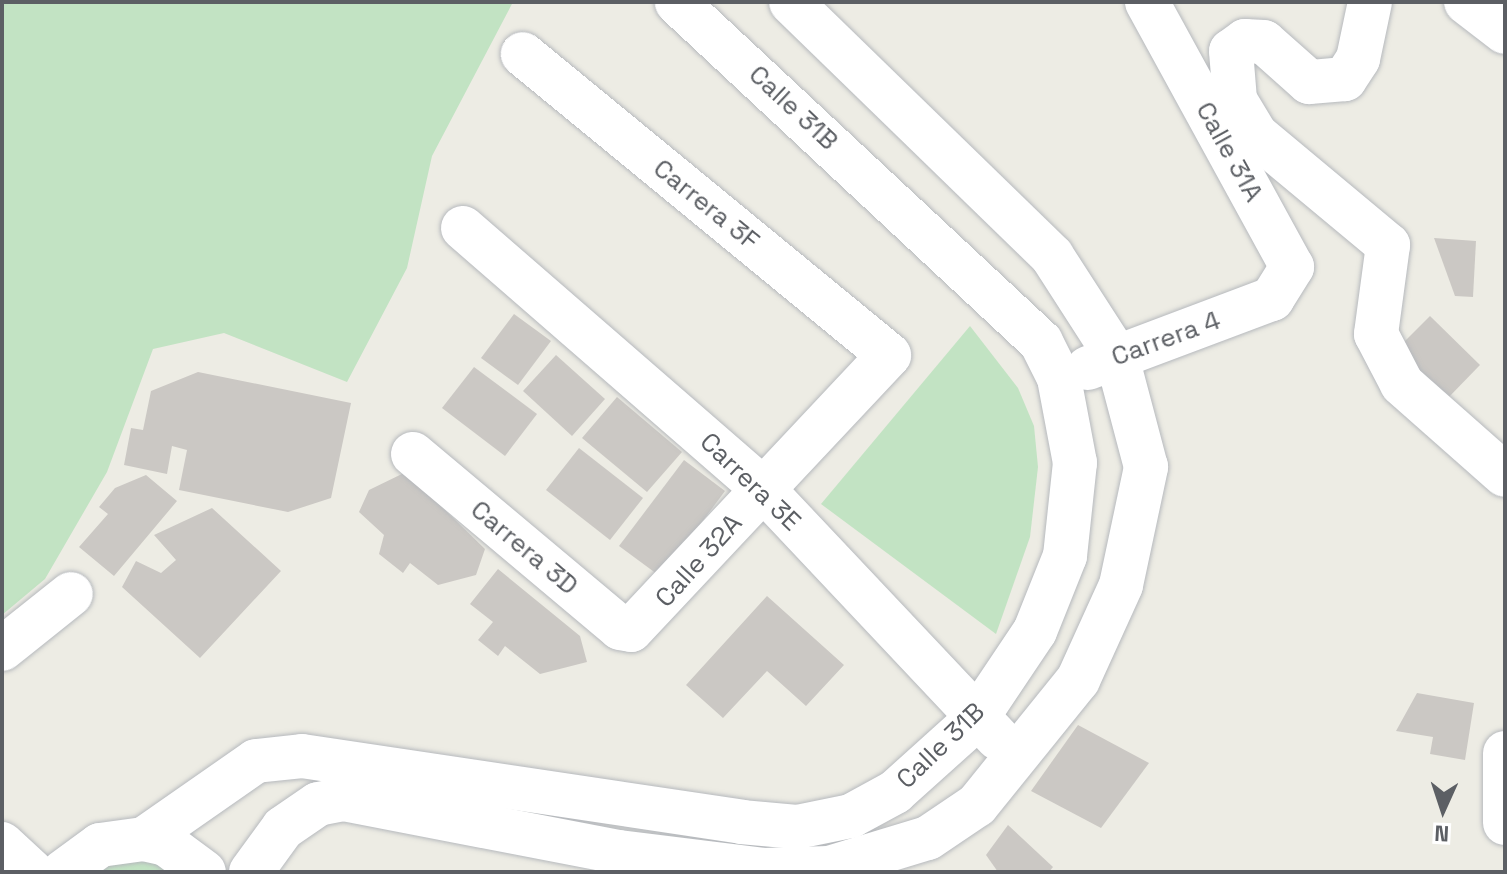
<!DOCTYPE html>
<html>
<head>
<meta charset="utf-8">
<style>
	body { margin:0 }
	#map { position:relative; width:1507px; height:874px; overflow:hidden; background:#edece4; font-family:"Space Grotesk",sans-serif }
	div>[style] { position:absolute }
	.green>* { inset:0; background:#c2e3c3 }
	.building>* { inset:0; background:#cbc8c4 }
	.roads { filter:drop-shadow(0 0 2px #b6b9bd) drop-shadow(0 0 2px #b6b9bd) }
	.minor>* { height:44px; margin:-22px; padding:0 22px; transform-origin:22px; border-radius:22px; background:#fff }
	span { translate:-50% -50%; white-space:nowrap; text-align:center; line-height:1.15; -webkit-text-stroke:6px #fff; paint-order:stroke }
	.street-label { font-size:26px; color:#5c5f64 }
	.frame { position:absolute; inset:0; border:4px solid #5c5f64; pointer-events:none }
	.north { position:absolute; left:1403px; top:770px; width:80px; height:80px; -webkit-text-stroke:6px #fff; paint-order:stroke; rotate:183deg; font-size:22px; font-weight:700; line-height:32px; text-align:center; color:#5c5f64 }
	.north::after { content:''; display:block; margin:auto; width:28px; height:36px; background:#5c5f64; clip-path:polygon(50% 0,100% 100%,50% 72%,0 100%) }
</style>
</head>
<body>
<div id="map">
	<div class="green">
		<div style="clip-path:polygon(2px 2px,513px 2px,432px 156px,407px 268px,347px 382px,224px 333px,153px 349px,107px 472px,45px 579px,2px 615px)"></div>
		<div style="clip-path:polygon(970px 326px,1018px 388px,1034px 426px,1038px 467px,1030px 537px,996px 634px,821px 504px)"></div>
		<div style="clip-path:polygon(136px 856px,179px 872px,88px 872px)"></div>
	</div>
	<div class="building">
		<div style="clip-path:polygon(1434px 238px,1476px 241px,1473px 297px,1455px 296px)"></div>
		<div style="clip-path:polygon(514px 314px,551px 341px,518px 385px,481px 358px)"></div>
		<div style="clip-path:polygon(1430px 316px,1480px 365px,1447px 399px,1397px 349px)"></div>
		<div style="clip-path:polygon(556px 355px,605px 399px,572px 436px,523px 391px)"></div>
		<div style="clip-path:polygon(474px 367px,537px 414px,505px 456px,442px 408px)"></div>
		<div style="clip-path:polygon(198px 372px,351px 403px,331px 498px,288px 512px,179px 490px,187px 450px,172px 446px,167px 474px,124px 465px,131px 428px,143px 430px,151px 391px)"></div>
		<div style="clip-path:polygon(617px 397px,682px 452px,647px 492px,582px 438px)"></div>
		<div style="clip-path:polygon(579px 448px,643px 498px,610px 540px,546px 490px)"></div>
		<div style="clip-path:polygon(684px 460px,725px 491px,661px 577px,619px 546px)"></div>
		<div style="clip-path:polygon(406px 472px,485px 549px,476px 575px,438px 585px,410px 563px,403px 573px,379px 554px,384px 535px,359px 512px,369px 490px)"></div>
		<div style="clip-path:polygon(146px 475px,177px 501px,114px 576px,79px 547px,108px 514px,99px 507px,115px 488px)"></div>
		<div style="clip-path:polygon(212px 508px,281px 571px,200px 658px,122px 587px,136px 561px,161px 573px,176px 560px,154px 535px)"></div>
		<div style="clip-path:polygon(498px 569px,580px 636px,587px 662px,540px 674px,505px 646px,498px 656px,478px 640px,493px 622px,470px 604px)"></div>
		<div style="clip-path:polygon(767px 596px,844px 665px,806px 706px,767px 671px,723px 718px,686px 685px)"></div>
		<div style="clip-path:polygon(1417px 693px,1474px 703px,1465px 760px,1430px 754px,1433px 737px,1396px 731px)"></div>
		<div style="clip-path:polygon(1078px 725px,1149px 763px,1101px 828px,1031px 791px)"></div>
		<div style="clip-path:polygon(1008px 825px,1053px 867px,1049px 872px,998px 872px,986px 855px)"></div>
	</div>
	<div class="roads">
		<div class="minor">
			<div style="left:1370px;top:2px;width:58px;rotate:101.9deg"></div>
			<div style="left:1358px;top:59px;width:24px;rotate:123deg"></div>
			<div style="left:1345px;top:79px;width:36px;rotate:175deg"></div>
			<div style="left:1309px;top:82px;width:60px;rotate:-138.4deg"></div>
			<div style="left:1264px;top:42px;width:19px;rotate:-177deg"></div>
			<div style="left:1245px;top:41px;width:17px;rotate:144deg"></div>
			<div style="left:1231px;top:51px;width:49px;rotate:85.3deg"></div>
			<div style="left:1235px;top:100px;width:41px;rotate:59deg"></div>
			<div style="left:1256px;top:135px;width:172px;rotate:39.8deg"></div>
			<div style="left:1388px;top:245px;width:90px;rotate:97.7deg"></div>
			<div style="left:1376px;top:334px;width:56px;rotate:62.5deg"></div>
			<div style="left:1402px;top:384px;width:137px;rotate:41.5deg"></div>
			<div style="left:1466px;top:2px;width:49px;rotate:37.6deg"></div>
			<div style="left:463px;top:228px;width:398px;rotate:41deg"></div>
			<div style="left:763px;top:489px;width:342px;rotate:46.7deg"></div>
			<div style="left:1088px;top:368px;width:197px;rotate:-20.6deg"></div>
			<div style="left:1272px;top:299px;width:38px;rotate:-58deg"></div>
			<div style="left:1292px;top:267px;width:302px;rotate:-118.7deg"></div>
			<div style="left:413px;top:454px;width:270px;rotate:40deg"></div>
			<div style="left:620px;top:628px;width:11px;rotate:10deg"></div>
			<div style="left:631px;top:630px;width:377px;rotate:-46.8deg"></div>
			<div style="left:889px;top:355px;width:474px;rotate:-140.6deg"></div>
			<div style="left:2px;top:649px;width:88px;rotate:-38.6deg"></div>
			<div style="left:1505px;top:753px;width:70px;rotate:90deg"></div>
			<div style="left:144px;top:839px;width:136px;rotate:-34.9deg"></div>
			<div style="left:256px;top:761px;width:46px;rotate:-6.2deg"></div>
			<div style="left:302px;top:756px;width:444px;rotate:8.5deg"></div>
			<div style="left:741px;top:822px;width:56px;rotate:5.1deg"></div>
			<div style="left:797px;top:827px;width:55px;rotate:-11.5deg"></div>
			<div style="left:851px;top:816px;width:50px;rotate:-28.6deg"></div>
			<div style="left:895px;top:792px;width:109px;rotate:-42deg"></div>
			<div style="left:976px;top:719px;width:106px;rotate:-56.2deg"></div>
			<div style="left:1035px;top:631px;width:81px;rotate:-68.2deg"></div>
			<div style="left:1065px;top:556px;width:94px;rotate:-83.9deg"></div>
			<div style="left:1075px;top:463px;width:86px;rotate:-100.7deg"></div>
			<div style="left:1059px;top:378px;width:40px;rotate:-116.6deg"></div>
			<div style="left:1041px;top:342px;width:498px;rotate:-137deg"></div>
			<div style="left:2px;top:844px;width:41px;rotate:43deg"></div>
			<div style="left:63px;top:872px;width:46px;rotate:-36.1deg"></div>
			<div style="left:100px;top:845px;width:44px;rotate:-7.8deg"></div>
			<div style="left:144px;top:839px;width:23px;rotate:13deg"></div>
			<div style="left:166px;top:844px;width:47px;rotate:36.4deg"></div>
			<div style="left:251px;top:872px;width:54px;rotate:-54deg"></div>
			<div style="left:283px;top:828px;width:42px;rotate:-34.4deg"></div>
			<div style="left:318px;top:804px;width:25px;rotate:-11deg"></div>
			<div style="left:343px;top:799px;width:281px;rotate:10.9deg"></div>
			<div style="left:619px;top:852px;width:145px;rotate:7.1deg"></div>
			<div style="left:763px;top:870px;width:66px;rotate:-1.7deg"></div>
			<div style="left:829px;top:868px;width:103px;rotate:-16.9deg"></div>
			<div style="left:928px;top:838px;width:59px;rotate:-34deg"></div>
			<div style="left:977px;top:805px;width:161px;rotate:-51.1deg"></div>
			<div style="left:1078px;top:680px;width:104px;rotate:-65.6deg"></div>
			<div style="left:1121px;top:585px;width:121px;rotate:-78deg"></div>
			<div style="left:1146px;top:467px;width:114px;rotate:-104.8deg"></div>
			<div style="left:1117px;top:357px;width:120px;rotate:-122.8deg"></div>
			<div style="left:1052px;top:256px;width:364px;rotate:-135.8deg"></div>
		</div>
	</div>
	<div class="street-label">
		<span style="left:793px;top:108px;rotate:43deg">Calle 31B</span>
		<span style="left:1229px;top:152px;rotate:61deg">Calle 31A</span>
		<span style="left:706px;top:205px;rotate:39deg">Carrera 3F</span>
		<span style="left:1166px;top:339px;rotate:-20deg">Carrera 4</span>
		<span style="left:750px;top:482px;rotate:44deg">Carrera 3E</span>
		<span style="left:524px;top:548px;rotate:40deg">Carrera 3D</span>
		<span style="left:699px;top:561px;rotate:-48deg">Calle 32A</span>
		<span style="left:941px;top:746px;rotate:-44deg">Calle 31B</span>
	</div>
	<div class="frame"></div>
	<div class="north">N</div>
</div>
</body>
</html>
